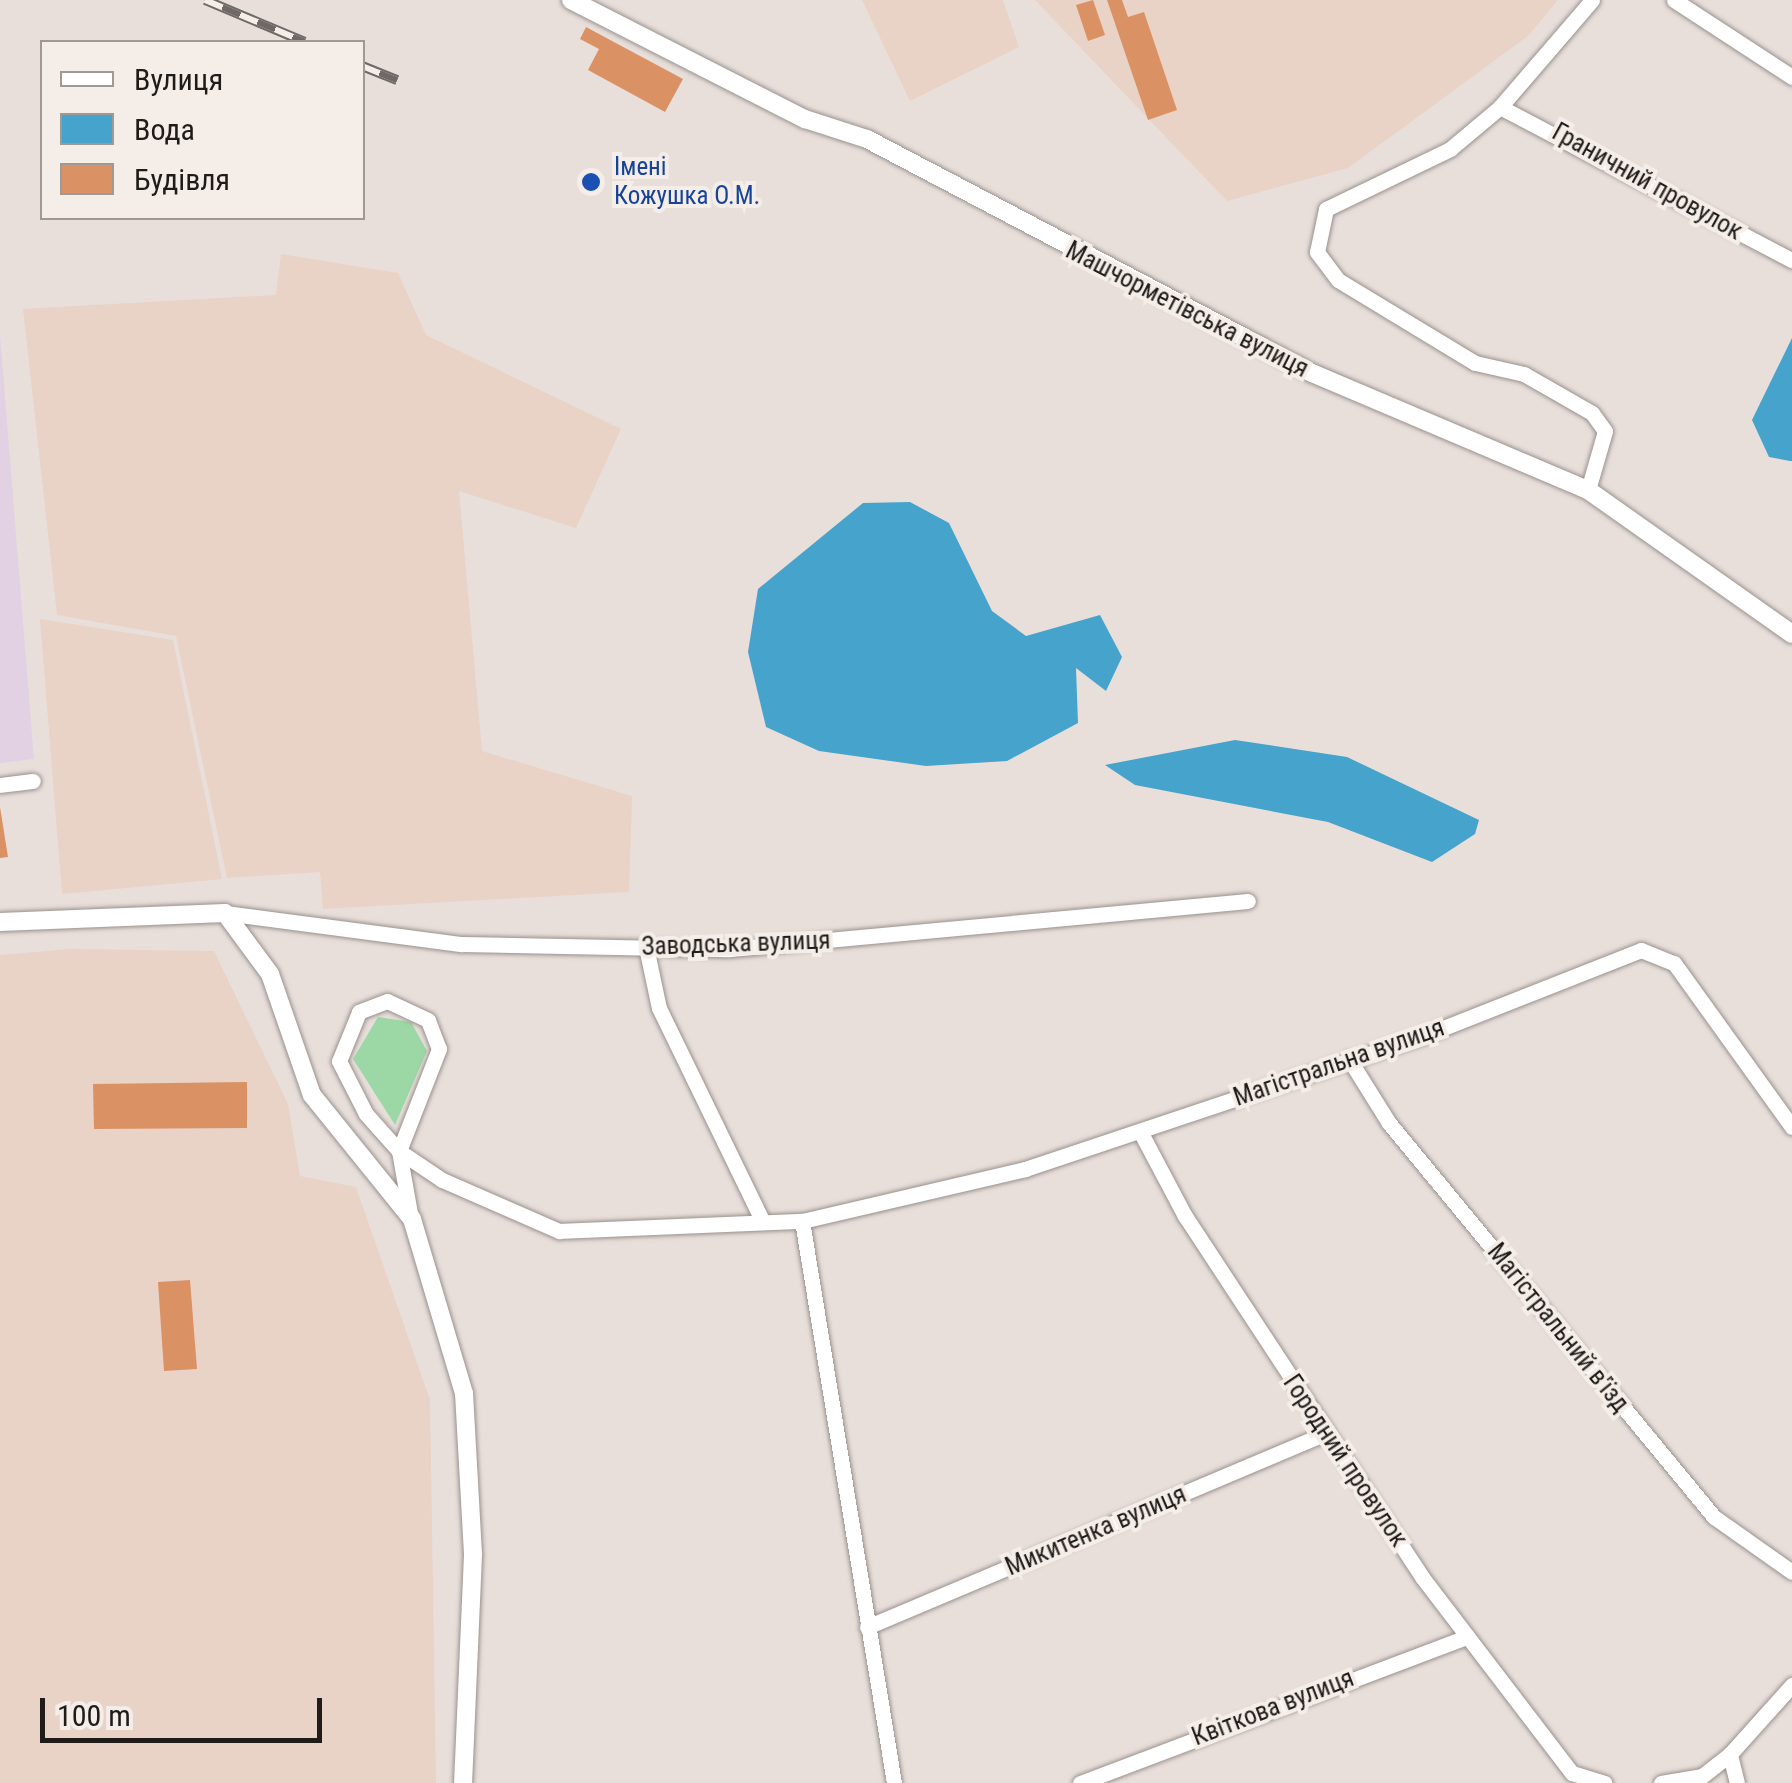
<!DOCTYPE html>
<meta charset="utf-8">
<style>
body{margin:0}
#map{position:relative;width:1792px;height:1783px;overflow:hidden;background:#e8dfdb;font-family:"Roboto Condensed",sans-serif}
div>[style]{position:absolute}
.industrial>*{inset:0;background:#e9d2c6}
.education>*{inset:0;background:#e2d1e3}
.green>*{inset:0;background:#9cd8a6}
.water>*{inset:0;background:#45a3cc}
.building>*{inset:0;background:#da9264}
.roads{filter:drop-shadow(0 0 2px #99918d) drop-shadow(0 0 2px #99918d)}
.minor>*{height:15px;margin:-7.5px;padding:0 7.5px;transform-origin:7.5px;border-radius:7.5px;background:#fff}
.tertiary>*{height:18px;margin:-9px;padding:0 9px;transform-origin:9px;border-radius:9px;background:#fff}
.rail>*{height:10px;margin-top:-5px;transform-origin:0;background:repeating-linear-gradient(90deg,#f5ede8 0 19px,#6e6966 0 38px);box-sizing:border-box;border-block:2px solid #6e6966}
.dots>*{width:28px;height:28px;translate:-50% -50%;box-sizing:border-box;border:5px solid #f5ede8;border-radius:50%}
span{translate:-50% -50%;white-space:nowrap;text-align:center;line-height:1.15;-webkit-text-stroke:8px #f5ede8;paint-order:stroke}
.transit-label{font-size:25px;color:#164399}
.left{translate:0 -50%;text-align:left}
.street-label{font-size:25px;color:#1e1b19}
.legend{position:absolute;left:40px;top:40px;width:325px;height:180px;box-sizing:border-box;background:#f5ede8;border:2px solid #9f9995;margin:0;padding:12px 18px;list-style:none;font-size:30px;color:#1e1b19}
.legend li{display:flex;align-items:center;gap:20px;height:50px}
.legend b{width:50px;border:2px solid #9f9995}
.scale{position:absolute;left:40px;top:1698px;width:282px;height:45px;box-sizing:border-box;border:5px solid #1e1b19;border-top:0;padding-left:12px;font-size:30px;line-height:35px;white-space:nowrap;color:#1e1b19;-webkit-text-stroke:8px #f5ede8;paint-order:stroke}
</style>
<div id="map">
<div class="industrial">
<i style="clip-path:polygon(862px 0,1003px 0,1019px 47px,910px 101px)"></i>
<i style="clip-path:polygon(1035px 0,1558px 0,1528px 36px,1348px 168px,1227px 201px)"></i>
<i style="clip-path:polygon(281px 254px,398px 273px,426px 335px,621px 429px,576px 528px,459px 491px,482px 751px,632px 796px,629px 892px,323px 909px,320px 872px,227px 878px,176px 636px,57px 615px,23px 309px,276px 295px)"></i>
<i style="clip-path:polygon(40px 619px,173px 640px,222px 879px,62px 894px)"></i>
<i style="clip-path:polygon(70px 949px,214px 951px,288px 1104px,300px 1176px,356px 1187px,430px 1400px,436px 1783px,0 1783px,0 955px)"></i>
</div>
<div class="education">
<i style="clip-path:polygon(0 334px,34px 759px,0 763px)"></i>
</div>
<div class="green">
<i style="clip-path:polygon(378px 1017px,411px 1022px,427px 1051px,395px 1125px,353px 1059px)"></i>
</div>
<div class="water">
<i style="clip-path:polygon(1792px 338px,1792px 461px,1790px 461px,1769px 457px,1752px 420px)"></i>
<i style="clip-path:polygon(910px 502px,949px 523px,992px 611px,1026px 636px,1100px 615px,1122px 657px,1106px 691px,1076px 668px,1078px 723px,1007px 761px,926px 766px,819px 751px,766px 727px,748px 652px,758px 589px,863px 503px)"></i>
<i style="clip-path:polygon(1235px 740px,1347px 757px,1479px 820px,1475px 834px,1432px 862px,1328px 822px,1135px 785px,1105px 765px)"></i>
</div>
<div class="building">
<i style="clip-path:polygon(1093px 0,1105px 35px,1088px 41px,1076px 5px)"></i>
<i style="clip-path:polygon(1107px 0,1122px 0,1128px 17px,1144px 12px,1177px 110px,1148px 120px)"></i>
<i style="clip-path:polygon(586px 27px,683px 79px,665px 112px,588px 70px,599px 49px,580px 39px)"></i>
<i style="clip-path:polygon(0 807px,8px 857px,0 858px)"></i>
<i style="clip-path:polygon(247px 1082px,247px 1128px,94px 1129px,93px 1084px)"></i>
<i style="clip-path:polygon(190px 1280px,197px 1369px,164px 1371px,158px 1282px)"></i>
</div>
<div class="roads">
<div class="minor">
<i style="left:1674px;top:0;width:141px;rotate:33.1deg"></i>
<i style="left:1500px;top:107px;width:330px;rotate:27.7deg"></i>
<i style="left:1588px;top:490px;width:61px;rotate:-73.9deg"></i>
<i style="left:1605px;top:431px;width:22px;rotate:-126deg"></i>
<i style="left:1592px;top:413px;width:78px;rotate:-150.2deg"></i>
<i style="left:1524px;top:374px;width:50px;rotate:-167.3deg"></i>
<i style="left:1475px;top:363px;width:160px;rotate:-148.8deg"></i>
<i style="left:1338px;top:280px;width:35px;rotate:-127deg"></i>
<i style="left:1317px;top:252px;width:44px;rotate:-78.2deg"></i>
<i style="left:1326px;top:209px;width:138px;rotate:-25.8deg"></i>
<i style="left:1450px;top:149px;width:65px;rotate:-40deg"></i>
<i style="left:1500px;top:107px;width:141px;rotate:-49.3deg"></i>
<i style="left:0;top:785px;width:33px;rotate:-7deg"></i>
<i style="left:225px;top:913px;width:239px;rotate:7.5deg"></i>
<i style="left:462px;top:944px;width:268px;rotate:1.1deg"></i>
<i style="left:730px;top:949px;width:520px;rotate:-5.29deg"></i>
<i style="left:646px;top:947px;width:62px;rotate:78deg"></i>
<i style="left:659px;top:1008px;width:238px;rotate:64.1deg"></i>
<i style="left:1349px;top:1059px;width:75px;rotate:58deg"></i>
<i style="left:1389px;top:1123px;width:511px;rotate:50.48deg"></i>
<i style="left:1714px;top:1517px;width:95px;rotate:35.2deg"></i>
<i style="left:1141px;top:1133px;width:94px;rotate:62.1deg"></i>
<i style="left:1185px;top:1216px;width:432px;rotate:56.7deg"></i>
<i style="left:1422px;top:1577px;width:247px;rotate:52.6deg"></i>
<i style="left:1572px;top:1773px;width:34px;rotate:17deg"></i>
<i style="left:410px;top:1213px;width:63px;rotate:-100.1deg"></i>
<i style="left:399px;top:1151px;width:110px;rotate:-68.6deg"></i>
<i style="left:439px;top:1049px;width:31px;rotate:-111deg"></i>
<i style="left:428px;top:1020px;width:45px;rotate:-155.1deg"></i>
<i style="left:387px;top:1001px;width:30px;rotate:159deg"></i>
<i style="left:359px;top:1012px;width:53px;rotate:112.2deg"></i>
<i style="left:339px;top:1061px;width:59px;rotate:63deg"></i>
<i style="left:366px;top:1114px;width:50px;rotate:48.3deg"></i>
<i style="left:399px;top:1151px;width:52px;rotate:34deg"></i>
<i style="left:442px;top:1180px;width:128px;rotate:23.6deg"></i>
<i style="left:559px;top:1231px;width:243px;rotate:-2.4deg"></i>
<i style="left:802px;top:1221px;width:229px;rotate:-13.1deg"></i>
<i style="left:1025px;top:1169px;width:425px;rotate:-18.5deg"></i>
<i style="left:1428px;top:1034px;width:229px;rotate:-21.5deg"></i>
<i style="left:1641px;top:950px;width:35px;rotate:22deg"></i>
<i style="left:1674px;top:963px;width:202px;rotate:54.3deg"></i>
<i style="left:802px;top:1221px;width:569px;rotate:80.7deg"></i>
<i style="left:867px;top:1627px;width:497px;rotate:-22.9deg"></i>
<i style="left:1080px;top:1783px;width:414px;rotate:-20.7deg"></i>
<i style="left:1661px;top:1783px;width:42px;rotate:-9.7deg"></i>
<i style="left:1702px;top:1776px;width:36px;rotate:-38deg"></i>
<i style="left:1737px;top:1783px;width:30px;rotate:-104deg"></i>
<i style="left:1730px;top:1754px;width:93px;rotate:-48.1deg"></i>
</div>
<div class="tertiary">
<i style="left:571px;top:0;width:263px;rotate:27deg"></i>
<i style="left:805px;top:119px;width:65px;rotate:17.9deg"></i>
<i style="left:867px;top:139px;width:503px;rotate:27.74deg"></i>
<i style="left:1312px;top:373px;width:300px;rotate:23deg"></i>
<i style="left:1588px;top:490px;width:250px;rotate:35.2deg"></i>
<i style="left:0;top:922px;width:225px;rotate:-2.3deg"></i>
<i style="left:225px;top:913px;width:76px;rotate:53.6deg"></i>
<i style="left:270px;top:974px;width:128px;rotate:70.9deg"></i>
<i style="left:312px;top:1095px;width:159px;rotate:51.1deg"></i>
<i style="left:412px;top:1219px;width:182px;rotate:73.4deg"></i>
<i style="left:464px;top:1393px;width:162px;rotate:86.8deg"></i>
<i style="left:473px;top:1555px;width:228px;rotate:92.5deg"></i>
</div>
</div>
<div class="rail">
<i style="left:205px;top:0;width:108px;rotate:22.8deg"></i>
<i style="left:362px;top:66px;width:38px;rotate:22deg"></i>
</div>
<div class="dots">
<i style="left:591px;top:182px;background:#1a4fb4"></i>
</div>
<div class="transit-label">
<span class="left" style="left:614px;top:182px">Імені<br>Кожушка О.М.</span>
</div>
<div class="street-label">
<span style="left:1647px;top:182px;rotate:29deg">Граничний провулок</span>
<span style="left:1187px;top:310px;rotate:27deg">Машчорметівська вулиця</span>
<span style="left:736px;top:944px;rotate:-2deg">Заводська вулиця</span>
<span style="left:1339px;top:1063px;rotate:-19deg">Магістральна вулиця</span>
<span style="left:1558px;top:1328px;rotate:51deg">Магістральний в'їзд</span>
<span style="left:1345px;top:1461px;rotate:56deg">Городний провулок</span>
<span style="left:1096px;top:1531px;rotate:-23deg">Микитенка вулиця</span>
<span style="left:1273px;top:1708px;rotate:-21deg">Квіткова вулиця</span>
</div>
<ul class="legend">
<li><b style="height:12px;background:#fff"></b>Вулиця</li>
<li><b style="height:28px;background:#45a3cc"></b>Вода</li>
<li><b style="height:28px;background:#da9264"></b>Будівля</li>
</ul>
<div class="scale">100 m</div>
</div>
